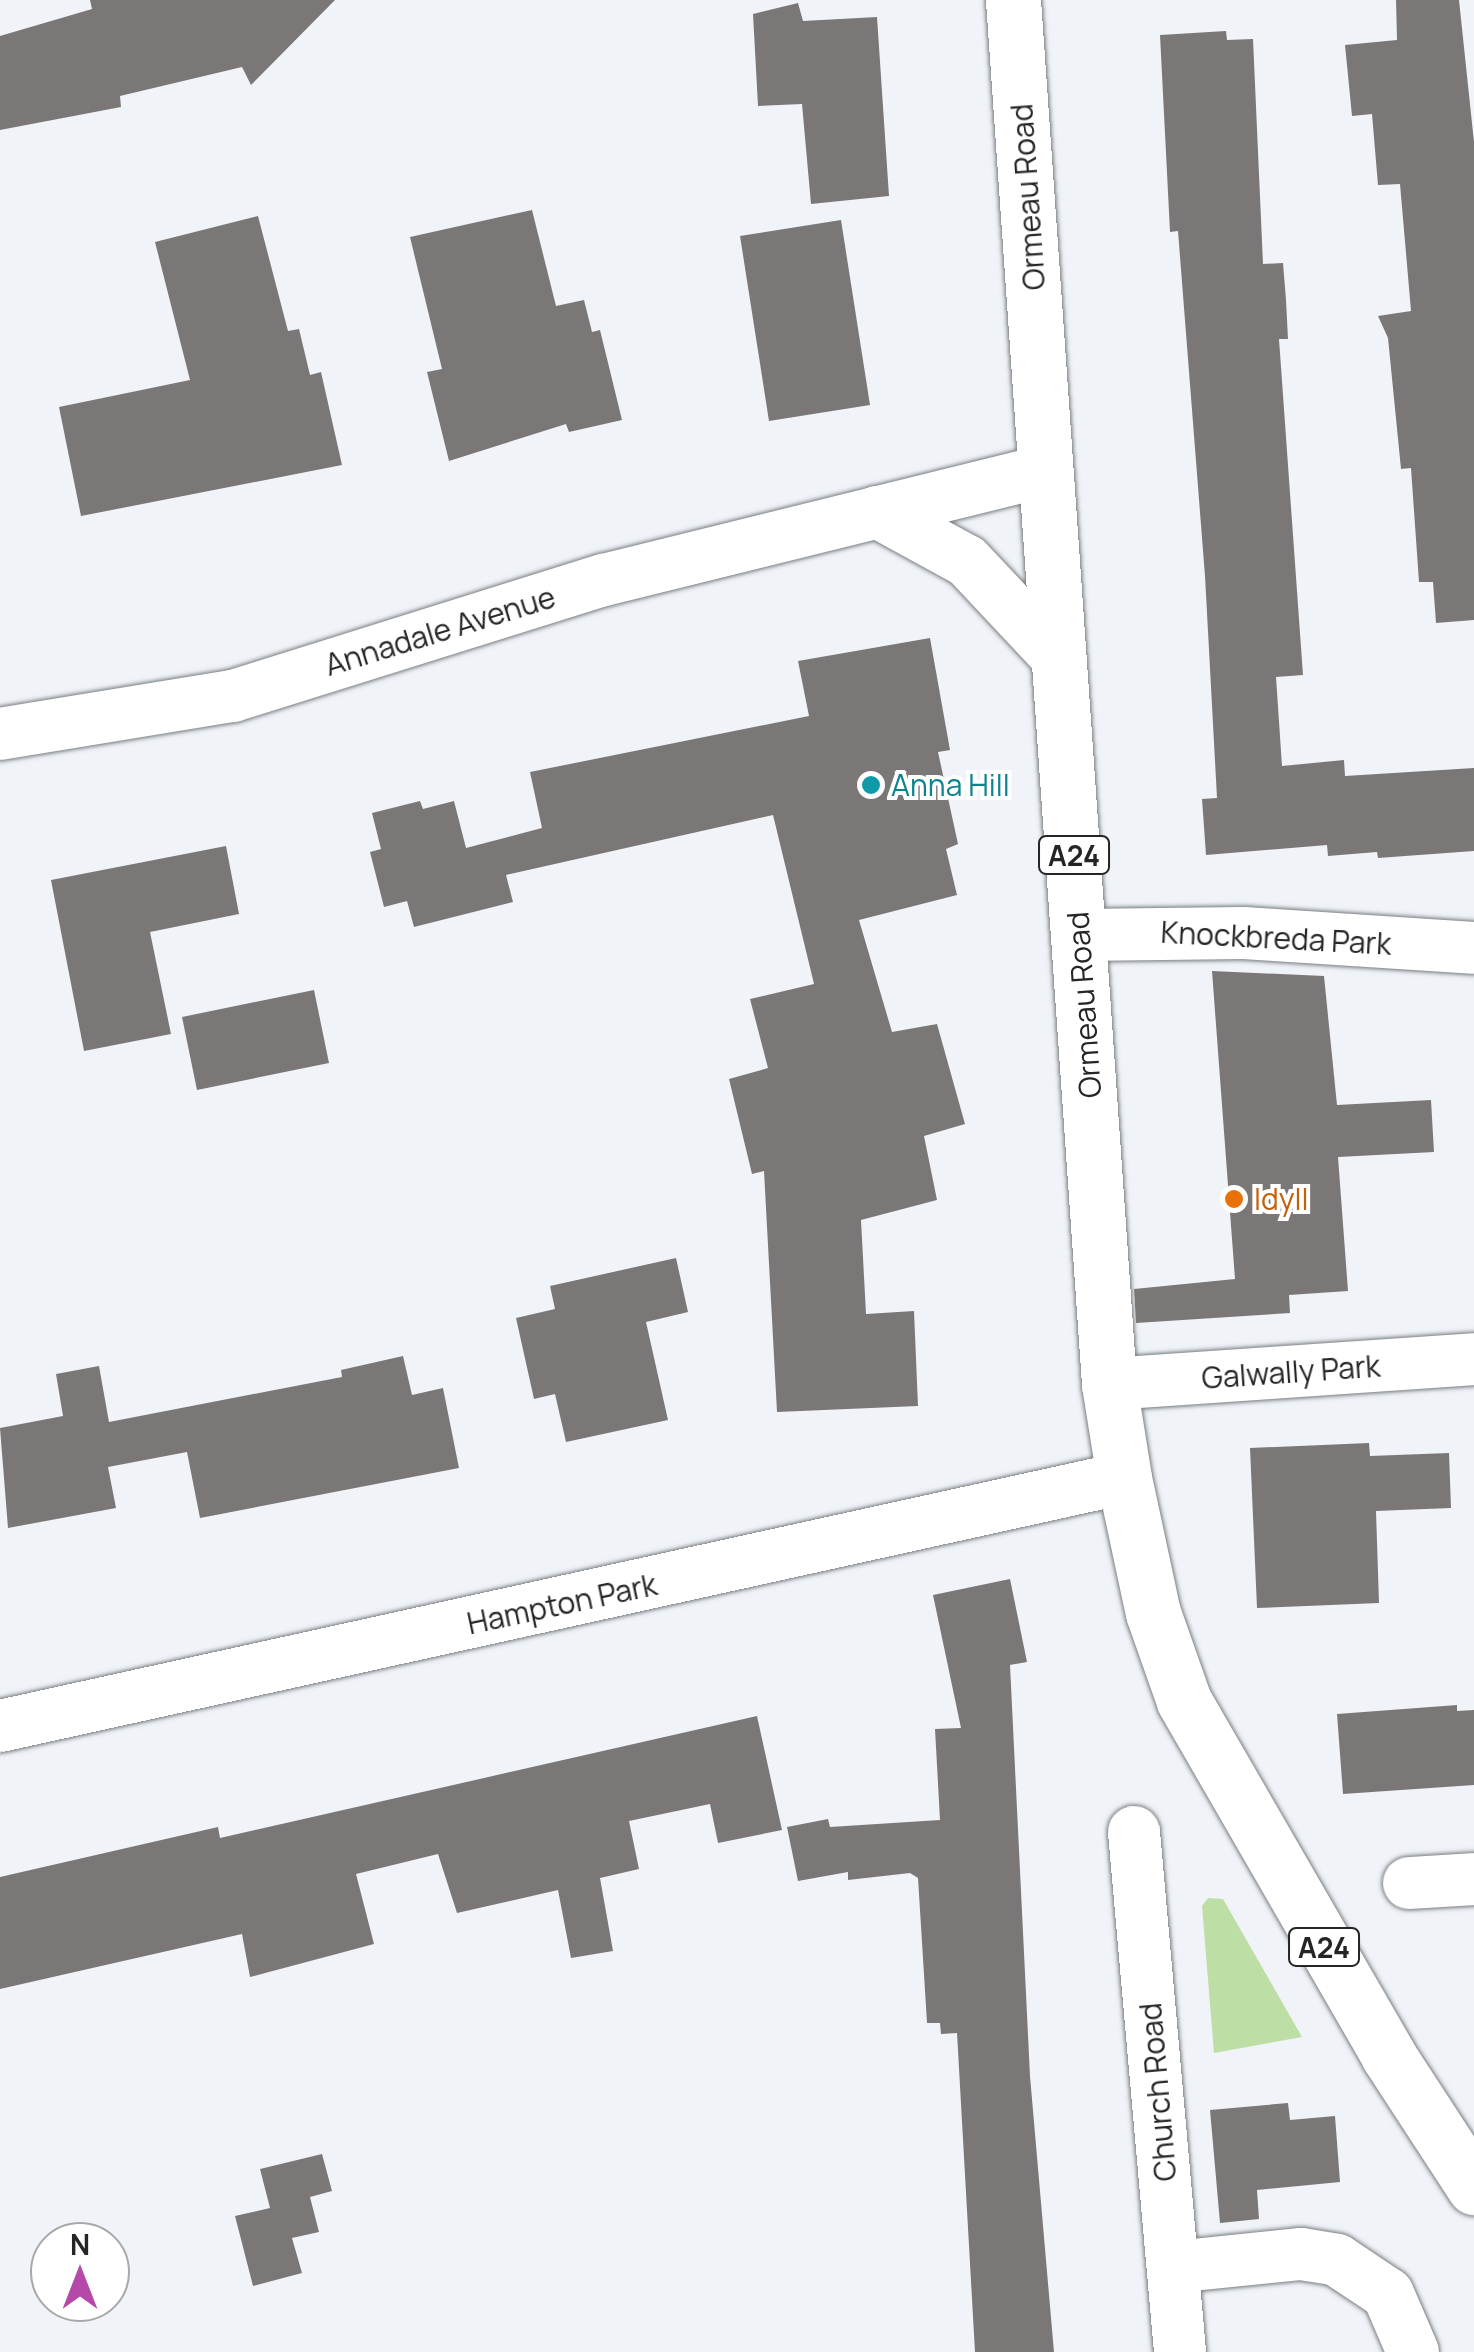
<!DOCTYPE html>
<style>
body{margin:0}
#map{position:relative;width:1474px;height:2352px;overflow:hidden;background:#f0f4f8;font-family:Manrope,sans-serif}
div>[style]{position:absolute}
.green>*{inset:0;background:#bddea4}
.building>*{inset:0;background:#7c7777}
.roads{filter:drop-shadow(0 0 2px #7a7e81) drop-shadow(0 0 2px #7a7e81)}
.minor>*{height:52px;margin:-26px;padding:0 26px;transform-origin:26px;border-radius:26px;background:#fff}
.major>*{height:55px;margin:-27.5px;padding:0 27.5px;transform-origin:27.5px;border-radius:27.5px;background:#fff}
.dots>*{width:28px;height:28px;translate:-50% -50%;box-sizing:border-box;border:5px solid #fff;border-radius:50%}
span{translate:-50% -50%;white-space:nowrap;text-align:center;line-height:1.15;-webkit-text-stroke:8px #fff;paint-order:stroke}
.shield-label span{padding:2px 8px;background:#fff;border:2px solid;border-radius:8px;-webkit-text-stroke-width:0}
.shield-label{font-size:28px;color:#232526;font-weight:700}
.street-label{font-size:30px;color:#232526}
.culture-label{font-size:30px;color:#0d838f}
.left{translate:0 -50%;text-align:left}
.food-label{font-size:30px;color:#c56008}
.north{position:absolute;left:30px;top:2222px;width:100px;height:100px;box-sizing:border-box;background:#fff;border:2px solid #a7a8a8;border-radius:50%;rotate:0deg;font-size:28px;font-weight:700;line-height:40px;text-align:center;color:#232526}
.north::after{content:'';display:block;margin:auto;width:35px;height:45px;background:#b548a8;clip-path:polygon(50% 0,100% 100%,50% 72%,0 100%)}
</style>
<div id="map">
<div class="green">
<i style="clip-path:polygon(1208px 1898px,1223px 1899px,1302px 2037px,1214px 2053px,1202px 1906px)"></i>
</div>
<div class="building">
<i style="clip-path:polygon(90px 0,335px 0,251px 85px,242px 67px,120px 96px,121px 107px,0 130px,0 36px,92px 9px)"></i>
<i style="clip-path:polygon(1396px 0,1459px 0,1474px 142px,1474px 620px,1436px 623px,1433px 582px,1419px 582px,1411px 468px,1401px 469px,1388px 338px,1378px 316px,1411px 311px,1400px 184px,1378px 185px,1372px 114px,1352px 116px,1345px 45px,1397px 40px)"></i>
<i style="clip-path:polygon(798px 3px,803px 21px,877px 17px,889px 196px,811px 204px,802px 104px,758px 106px,753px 14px)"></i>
<i style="clip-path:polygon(1226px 31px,1227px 40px,1253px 39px,1263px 264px,1283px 263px,1286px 300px,1288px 339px,1279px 339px,1303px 675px,1276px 677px,1282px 766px,1344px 760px,1345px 776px,1474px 768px,1474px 851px,1378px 858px,1377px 852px,1328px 856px,1327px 845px,1206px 855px,1202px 799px,1217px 798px,1205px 576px,1178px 231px,1170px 232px,1160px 35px)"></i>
<i style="clip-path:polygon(532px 210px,556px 306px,584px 300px,592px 332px,600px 330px,622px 420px,569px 432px,566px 424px,449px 461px,427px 372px,442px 369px,410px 237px)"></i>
<i style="clip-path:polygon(258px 216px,288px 331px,299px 329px,310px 375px,321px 372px,342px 465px,81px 516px,59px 407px,190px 380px,155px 242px)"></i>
<i style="clip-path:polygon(841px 220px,870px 405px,769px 421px,740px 236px)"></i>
<i style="clip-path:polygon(930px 638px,950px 750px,938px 752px,958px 844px,946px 849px,957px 895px,859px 920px,892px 1032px,937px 1024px,965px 1124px,924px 1136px,937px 1200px,861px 1220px,866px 1314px,914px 1311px,918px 1406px,777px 1412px,764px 1171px,752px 1174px,729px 1079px,768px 1068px,750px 999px,814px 984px,773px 815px,506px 875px,513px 902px,414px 927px,407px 901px,384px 907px,370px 852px,381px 849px,372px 813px,420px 801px,423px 809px,454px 801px,466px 848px,542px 828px,530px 772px,809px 716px,798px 661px)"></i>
<i style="clip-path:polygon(226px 846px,239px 914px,150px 932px,171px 1034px,84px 1051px,51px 880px)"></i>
<i style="clip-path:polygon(1212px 971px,1324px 976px,1337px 1105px,1431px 1100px,1434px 1152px,1338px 1157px,1348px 1291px,1289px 1295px,1290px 1313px,1136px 1323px,1134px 1289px,1235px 1279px)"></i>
<i style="clip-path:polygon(314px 990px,329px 1063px,197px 1090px,182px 1017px)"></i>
<i style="clip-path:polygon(676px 1258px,688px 1312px,646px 1322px,668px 1420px,566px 1442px,555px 1394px,534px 1399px,516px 1318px,555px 1309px,550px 1286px)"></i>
<i style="clip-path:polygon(403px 1356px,412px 1395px,443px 1388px,459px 1468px,200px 1518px,187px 1452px,108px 1467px,116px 1508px,8px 1528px,0 1428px,63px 1416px,56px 1374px,99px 1366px,109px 1422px,342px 1377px,341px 1370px)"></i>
<i style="clip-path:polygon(1369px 1443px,1370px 1456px,1449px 1453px,1451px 1508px,1376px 1511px,1379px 1603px,1257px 1608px,1250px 1448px)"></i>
<i style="clip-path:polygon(1010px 1579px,1027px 1662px,1010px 1665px,1030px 2076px,1054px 2352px,975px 2352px,957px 2033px,941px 2034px,940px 2023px,927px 2023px,918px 1878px,910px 1873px,848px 1880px,848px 1872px,798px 1881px,787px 1827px,828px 1819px,830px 1827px,940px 1820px,935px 1729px,961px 1728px,933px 1595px)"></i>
<i style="clip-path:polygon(1457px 1705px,1457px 1711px,1474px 1710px,1474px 1785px,1343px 1794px,1337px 1714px)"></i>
<i style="clip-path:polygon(757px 1716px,782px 1830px,718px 1843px,710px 1804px,629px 1821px,639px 1869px,600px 1878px,613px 1951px,571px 1958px,558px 1890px,457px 1913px,438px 1854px,356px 1874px,374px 1944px,250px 1977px,242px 1934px,0 1989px,0 1877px,218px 1827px,220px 1838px)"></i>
<i style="clip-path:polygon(1288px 2103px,1290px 2120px,1335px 2116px,1340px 2182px,1257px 2190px,1259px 2219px,1220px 2223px,1210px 2110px)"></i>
<i style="clip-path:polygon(322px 2154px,332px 2191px,310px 2197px,319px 2232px,292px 2238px,302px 2273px,253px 2286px,235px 2216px,270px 2208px,260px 2169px)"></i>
</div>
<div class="roads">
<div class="minor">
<i style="left:877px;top:512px;width:102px;rotate:28.6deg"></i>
<i style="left:967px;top:561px;width:136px;rotate:46.8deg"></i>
<i style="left:0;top:734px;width:236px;rotate:-9.3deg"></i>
<i style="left:233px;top:696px;width:389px;rotate:-17.4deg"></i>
<i style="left:604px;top:580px;width:456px;rotate:-13.9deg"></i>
<i style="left:1079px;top:935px;width:165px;rotate:-0.7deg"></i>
<i style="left:1244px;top:933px;width:230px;rotate:3.7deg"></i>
<i style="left:1109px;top:1384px;width:366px;rotate:-3.9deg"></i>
<i style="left:0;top:1726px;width:1151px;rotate:-12.44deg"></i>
<i style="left:1134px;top:1832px;width:522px;rotate:84.94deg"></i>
<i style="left:1409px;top:1883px;width:65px;rotate:-3.5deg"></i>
<i style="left:1173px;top:2267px;width:129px;rotate:-5.8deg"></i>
<i style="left:1301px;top:2254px;width:36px;rotate:9deg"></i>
<i style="left:1337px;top:2260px;width:61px;rotate:33.7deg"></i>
<i style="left:1388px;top:2294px;width:63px;rotate:66.7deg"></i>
</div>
<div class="major">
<i style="left:1013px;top:0;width:1387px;rotate:86.03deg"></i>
<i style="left:1109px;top:1384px;width:95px;rotate:80.9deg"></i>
<i style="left:1124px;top:1478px;width:138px;rotate:77.9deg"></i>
<i style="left:1153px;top:1613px;width:93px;rotate:70.6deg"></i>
<i style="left:1184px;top:1701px;width:409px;rotate:60deg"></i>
<i style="left:1388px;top:2055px;width:158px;rotate:56.9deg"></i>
</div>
</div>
<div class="dots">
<i style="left:871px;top:785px;background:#0f9aa8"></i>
<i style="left:1234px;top:1199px;background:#e8710a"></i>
</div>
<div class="shield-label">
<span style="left:1074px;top:855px">A24</span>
<span style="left:1324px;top:1947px">A24</span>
</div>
<div class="street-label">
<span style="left:1028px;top:197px;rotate:-94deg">Ormeau Road</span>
<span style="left:440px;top:631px;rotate:-17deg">Annadale Avenue</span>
<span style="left:1276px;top:938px;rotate:3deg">Knockbreda Park</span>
<span style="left:1084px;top:1005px;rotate:-94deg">Ormeau Road</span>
<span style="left:1291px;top:1372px;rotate:-4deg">Galwally Park</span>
<span style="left:562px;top:1604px;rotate:-12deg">Hampton Park</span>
<span style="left:1158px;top:2092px;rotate:-95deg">Church Road</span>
</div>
<div class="culture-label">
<span class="left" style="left:891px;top:785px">Anna Hill</span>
</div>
<div class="food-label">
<span class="left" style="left:1254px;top:1199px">Idyll</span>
</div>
<div class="north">N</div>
</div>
